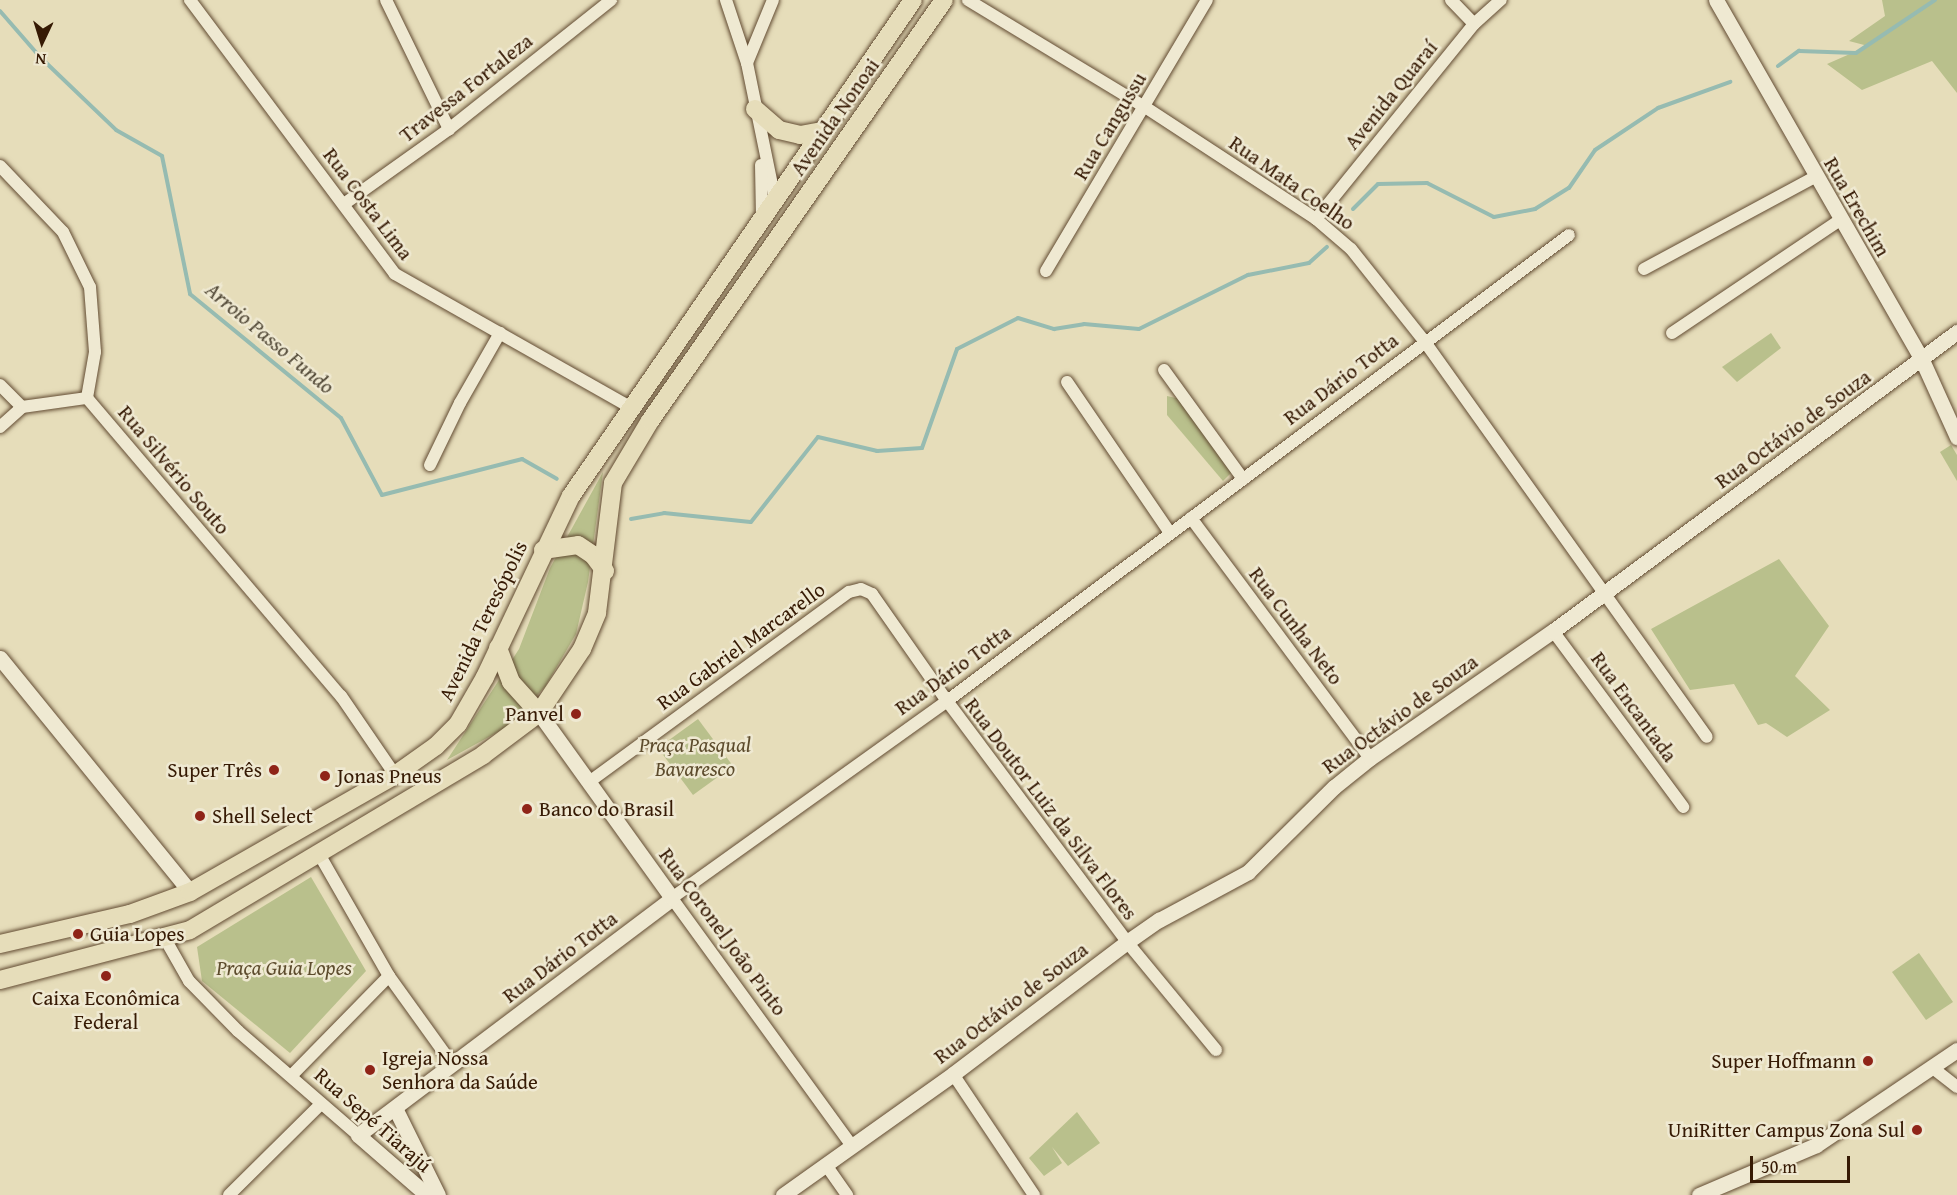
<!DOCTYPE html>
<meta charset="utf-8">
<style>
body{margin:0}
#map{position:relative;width:1957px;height:1195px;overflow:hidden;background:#e6ddba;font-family:"Gentium Book Plus",serif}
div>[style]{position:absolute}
.green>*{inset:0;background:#b9c08c}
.stream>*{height:4px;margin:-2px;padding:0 2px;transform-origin:2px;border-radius:2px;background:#96bbb1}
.roads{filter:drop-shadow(0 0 2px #624b32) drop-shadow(0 0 2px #624b32)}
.minor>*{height:12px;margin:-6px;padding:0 6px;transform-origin:6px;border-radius:6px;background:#efe9d2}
.tertiary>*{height:15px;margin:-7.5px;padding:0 7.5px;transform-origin:7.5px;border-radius:7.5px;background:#efe9d2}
.primary>*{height:18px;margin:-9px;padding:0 9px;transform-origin:9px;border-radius:9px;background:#e6ddba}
.dots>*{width:16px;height:16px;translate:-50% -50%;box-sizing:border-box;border:3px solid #efe9d2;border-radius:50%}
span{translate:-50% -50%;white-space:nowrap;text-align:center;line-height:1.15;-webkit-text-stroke:5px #efe9d2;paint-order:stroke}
.street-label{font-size:21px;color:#361a04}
.poi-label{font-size:21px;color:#361a04}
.right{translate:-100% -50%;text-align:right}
.left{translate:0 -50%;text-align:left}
.park-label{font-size:21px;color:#5d4c2d;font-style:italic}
.water-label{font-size:22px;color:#534a38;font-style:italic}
.north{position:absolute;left:12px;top:12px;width:60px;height:60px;-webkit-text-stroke:4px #efe9d2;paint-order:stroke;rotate:184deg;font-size:16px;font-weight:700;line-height:24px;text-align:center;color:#361a04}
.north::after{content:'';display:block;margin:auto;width:21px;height:27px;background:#361a04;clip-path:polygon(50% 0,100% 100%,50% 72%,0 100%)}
.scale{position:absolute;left:1750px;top:1156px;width:100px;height:27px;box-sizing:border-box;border:3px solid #361a04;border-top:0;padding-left:8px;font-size:18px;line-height:21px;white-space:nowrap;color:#361a04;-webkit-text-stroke:4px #efe9d2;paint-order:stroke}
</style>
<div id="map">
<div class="green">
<i style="clip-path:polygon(1882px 0,1957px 0,1957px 93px,1932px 61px,1862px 90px,1827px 64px,1868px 46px,1849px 41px,1885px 16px)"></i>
<i style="clip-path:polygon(1771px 333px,1781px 348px,1737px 382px,1722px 367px)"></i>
<i style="clip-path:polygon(1167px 396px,1180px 399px,1233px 471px,1223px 481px,1167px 415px)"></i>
<i style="clip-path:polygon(1951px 445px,1957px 455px,1957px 481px,1940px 452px)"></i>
<i style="clip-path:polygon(603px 472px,588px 582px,576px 634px,545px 687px,505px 728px,447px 760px,519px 649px,550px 568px)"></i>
<i style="clip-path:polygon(1779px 559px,1829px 626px,1795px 676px,1830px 710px,1787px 737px,1766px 723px,1758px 725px,1734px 684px,1690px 690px,1651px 629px)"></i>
<i style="clip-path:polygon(698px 719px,733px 766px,693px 795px,658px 748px)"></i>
<i style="clip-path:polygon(311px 877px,366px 971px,290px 1053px,202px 981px,197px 947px)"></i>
<i style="clip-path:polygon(1919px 953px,1953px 1002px,1926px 1020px,1892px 972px)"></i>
<i style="clip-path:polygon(1077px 1112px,1100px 1143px,1068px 1166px,1052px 1147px,1062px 1163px,1044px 1176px,1029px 1158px)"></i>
</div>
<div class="stream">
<i style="left:0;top:11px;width:61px;rotate:49deg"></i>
<i style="left:40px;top:57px;width:105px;rotate:43.8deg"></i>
<i style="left:116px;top:130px;width:53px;rotate:29.5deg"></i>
<i style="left:162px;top:156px;width:141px;rotate:78.5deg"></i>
<i style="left:190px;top:294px;width:195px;rotate:39.4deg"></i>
<i style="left:341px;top:418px;width:87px;rotate:62deg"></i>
<i style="left:382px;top:495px;width:145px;rotate:-14.4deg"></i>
<i style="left:522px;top:459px;width:40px;rotate:29.7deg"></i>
<i style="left:1778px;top:66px;width:26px;rotate:-36deg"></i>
<i style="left:1799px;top:51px;width:57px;rotate:2deg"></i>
<i style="left:1856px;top:53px;width:95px;rotate:-33.9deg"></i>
<i style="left:1353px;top:209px;width:35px;rotate:-45deg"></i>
<i style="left:1378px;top:184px;width:49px;rotate:-1.2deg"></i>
<i style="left:1427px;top:183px;width:75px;rotate:26.9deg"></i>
<i style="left:1494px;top:217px;width:42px;rotate:-11deg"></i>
<i style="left:1535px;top:209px;width:40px;rotate:-32deg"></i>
<i style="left:1569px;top:188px;width:46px;rotate:-55.6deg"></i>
<i style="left:1595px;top:150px;width:76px;rotate:-33.7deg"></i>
<i style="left:1658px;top:108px;width:77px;rotate:-19.9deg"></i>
<i style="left:631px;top:519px;width:34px;rotate:-10deg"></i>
<i style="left:664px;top:513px;width:87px;rotate:5.9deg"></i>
<i style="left:751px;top:522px;width:108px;rotate:-51.8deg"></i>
<i style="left:818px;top:437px;width:61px;rotate:13.3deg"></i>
<i style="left:877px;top:451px;width:45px;rotate:-3.8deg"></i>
<i style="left:922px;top:448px;width:105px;rotate:-70.5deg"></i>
<i style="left:957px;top:349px;width:68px;rotate:-26.9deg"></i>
<i style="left:1018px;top:318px;width:38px;rotate:17deg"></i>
<i style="left:1054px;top:329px;width:30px;rotate:-9deg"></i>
<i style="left:1084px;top:324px;width:55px;rotate:5.2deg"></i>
<i style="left:1139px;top:329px;width:122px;rotate:-26.4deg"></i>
<i style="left:1248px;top:275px;width:62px;rotate:-11.1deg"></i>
<i style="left:1309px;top:263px;width:24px;rotate:-42deg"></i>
</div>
<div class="roads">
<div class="minor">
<i style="left:190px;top:0;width:342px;rotate:53.2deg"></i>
<i style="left:395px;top:274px;width:270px;rotate:29.5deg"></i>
<i style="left:386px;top:0;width:144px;rotate:64deg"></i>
<i style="left:726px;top:0;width:66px;rotate:71.6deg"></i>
<i style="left:747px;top:63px;width:139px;rotate:78.4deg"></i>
<i style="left:968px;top:0;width:207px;rotate:31.2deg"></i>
<i style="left:1145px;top:107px;width:204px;rotate:33.2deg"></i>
<i style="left:1316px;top:219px;width:46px;rotate:40.6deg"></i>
<i style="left:1351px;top:249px;width:119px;rotate:51.5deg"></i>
<i style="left:1425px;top:342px;width:485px;rotate:54.5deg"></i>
<i style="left:1451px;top:0;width:33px;rotate:46deg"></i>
<i style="left:747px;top:63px;width:68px;rotate:-67.6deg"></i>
<i style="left:761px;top:165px;width:53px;rotate:88.9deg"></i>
<i style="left:0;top:166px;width:91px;rotate:46.3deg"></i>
<i style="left:63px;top:232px;width:61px;rotate:63.9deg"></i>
<i style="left:90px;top:287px;width:65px;rotate:85.6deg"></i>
<i style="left:95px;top:352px;width:47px;rotate:99.9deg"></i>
<i style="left:87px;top:398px;width:392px;rotate:49.6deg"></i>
<i style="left:341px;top:696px;width:96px;rotate:55.6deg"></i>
<i style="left:344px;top:204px;width:129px;rotate:-35.5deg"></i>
<i style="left:449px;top:129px;width:207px;rotate:-38.5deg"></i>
<i style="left:1316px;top:219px;width:251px;rotate:-51deg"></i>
<i style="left:1474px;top:24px;width:36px;rotate:-42deg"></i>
<i style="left:1644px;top:269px;width:194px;rotate:-28.3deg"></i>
<i style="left:1046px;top:271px;width:315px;rotate:-59.3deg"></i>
<i style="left:1672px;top:333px;width:202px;rotate:-33.9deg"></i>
<i style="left:1164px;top:370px;width:135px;rotate:54.1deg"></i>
<i style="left:1067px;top:382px;width:183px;rotate:55.7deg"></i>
<i style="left:0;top:385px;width:31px;rotate:45deg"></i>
<i style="left:22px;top:407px;width:66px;rotate:-7.9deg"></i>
<i style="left:0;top:427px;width:30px;rotate:-42deg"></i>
<i style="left:430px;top:465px;width:69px;rotate:-64.2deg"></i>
<i style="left:460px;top:403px;width:81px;rotate:-60.3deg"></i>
<i style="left:1191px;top:518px;width:299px;rotate:53.3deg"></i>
<i style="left:1553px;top:631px;width:219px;rotate:53.5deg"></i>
<i style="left:589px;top:782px;width:322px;rotate:-36.2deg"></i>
<i style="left:849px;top:592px;width:12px;rotate:-14deg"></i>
<i style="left:861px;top:589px;width:12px;rotate:24deg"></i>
<i style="left:872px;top:594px;width:131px;rotate:55deg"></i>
<i style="left:947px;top:701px;width:301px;rotate:53.2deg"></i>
<i style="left:1127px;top:942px;width:140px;rotate:50.5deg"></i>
<i style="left:319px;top:854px;width:141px;rotate:60.2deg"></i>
<i style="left:389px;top:976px;width:110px;rotate:54.3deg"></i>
<i style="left:164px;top:937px;width:51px;rotate:60.4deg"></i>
<i style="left:189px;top:981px;width:70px;rotate:45.6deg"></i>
<i style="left:238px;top:1031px;width:159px;rotate:40.9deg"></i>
<i style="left:1934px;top:1069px;width:29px;rotate:38deg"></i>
<i style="left:953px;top:1074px;width:146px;rotate:56.2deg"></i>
<i style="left:291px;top:1076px;width:140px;rotate:-45.6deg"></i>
<i style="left:852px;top:1146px;width:306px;rotate:-126deg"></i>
<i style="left:672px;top:898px;width:338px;rotate:-35.6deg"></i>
<i style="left:947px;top:701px;width:777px;rotate:-36.84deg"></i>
<i style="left:826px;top:1165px;width:37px;rotate:55deg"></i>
<i style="left:229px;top:1195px;width:129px;rotate:-44.7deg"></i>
</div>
<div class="tertiary">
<i style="left:1716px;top:0;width:415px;rotate:60.2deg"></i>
<i style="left:1922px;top:360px;width:85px;rotate:65.6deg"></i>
<i style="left:0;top:658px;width:301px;rotate:50.9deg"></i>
<i style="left:395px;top:1108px;width:97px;rotate:63.7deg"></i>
<i style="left:427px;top:1195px;width:91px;rotate:-139deg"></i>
<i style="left:358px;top:1135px;width:393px;rotate:-37deg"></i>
<i style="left:672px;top:898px;width:228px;rotate:-125.7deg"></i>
<i style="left:783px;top:1195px;width:209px;rotate:-35.4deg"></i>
<i style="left:953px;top:1074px;width:218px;rotate:-37.2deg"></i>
<i style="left:1127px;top:942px;width:39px;rotate:-35deg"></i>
<i style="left:1159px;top:920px;width:101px;rotate:-28.3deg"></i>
<i style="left:1248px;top:872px;width:121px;rotate:-44.7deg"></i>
<i style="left:1334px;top:787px;width:46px;rotate:-38.9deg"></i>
<i style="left:1370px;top:758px;width:223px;rotate:-34.8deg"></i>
<i style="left:1553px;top:631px;width:503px;rotate:-36.51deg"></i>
<i style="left:1699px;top:1195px;width:127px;rotate:-23.1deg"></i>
<i style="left:1816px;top:1145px;width:170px;rotate:-34deg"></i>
</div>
<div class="primary">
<i style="left:755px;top:109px;width:32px;rotate:41deg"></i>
<i style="left:779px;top:130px;width:22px;rotate:13deg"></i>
<i style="left:800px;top:135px;width:22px;rotate:-10deg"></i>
<i style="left:543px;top:550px;width:35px;rotate:-8deg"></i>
<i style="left:578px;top:545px;width:18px;rotate:34deg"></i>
<i style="left:593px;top:555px;width:20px;rotate:53deg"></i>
<i style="left:498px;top:648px;width:36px;rotate:69deg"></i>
<i style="left:511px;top:682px;width:42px;rotate:47.9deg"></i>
<i style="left:0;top:944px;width:133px;rotate:-13deg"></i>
<i style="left:130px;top:914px;width:64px;rotate:-20.1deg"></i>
<i style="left:190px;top:892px;width:236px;rotate:-29.7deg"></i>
<i style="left:395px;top:775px;width:50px;rotate:-35.3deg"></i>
<i style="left:436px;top:746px;width:31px;rotate:-45deg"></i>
<i style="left:458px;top:724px;width:54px;rotate:-60.1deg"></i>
<i style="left:485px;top:677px;width:200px;rotate:-64.6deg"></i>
<i style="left:571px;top:496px;width:602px;rotate:-55.41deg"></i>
<i style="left:0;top:980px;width:196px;rotate:-14.7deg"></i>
<i style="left:190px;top:930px;width:341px;rotate:-30.8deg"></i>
<i style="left:483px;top:755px;width:70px;rotate:-36.9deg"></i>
<i style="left:539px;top:713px;width:77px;rotate:-56.1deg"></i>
<i style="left:582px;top:649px;width:39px;rotate:-67deg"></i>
<i style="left:597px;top:613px;width:131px;rotate:-83deg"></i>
<i style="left:613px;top:483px;width:72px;rotate:-59.2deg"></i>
<i style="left:650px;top:421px;width:513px;rotate:-55.07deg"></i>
</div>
</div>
<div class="dots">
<i style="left:576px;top:714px;background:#8f2418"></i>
<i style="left:274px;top:770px;background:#8f2418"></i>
<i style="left:325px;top:776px;background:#8f2418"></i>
<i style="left:527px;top:809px;background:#8f2418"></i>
<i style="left:200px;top:816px;background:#8f2418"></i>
<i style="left:78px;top:934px;background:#8f2418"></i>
<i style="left:106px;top:976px;background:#8f2418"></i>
<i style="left:1868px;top:1061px;background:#8f2418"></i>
<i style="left:370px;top:1070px;background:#8f2418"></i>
<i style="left:1917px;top:1130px;background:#8f2418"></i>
</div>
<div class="street-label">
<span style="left:466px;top:88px;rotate:-38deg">Travessa Fortaleza</span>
<span style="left:1391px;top:95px;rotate:-51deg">Avenida Quaraí</span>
<span style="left:835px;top:117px;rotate:-55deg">Avenida Nonoai</span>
<span style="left:1110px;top:126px;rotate:-59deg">Rua Cangussu</span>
<span style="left:1292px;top:183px;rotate:35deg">Rua Mata Coelho</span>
<span style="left:368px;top:204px;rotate:53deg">Rua Costa Lima</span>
<span style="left:1857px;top:207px;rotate:60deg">Rua Erechim</span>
<span style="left:1341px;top:379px;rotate:-37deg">Rua Dário Totta</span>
<span style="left:1793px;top:429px;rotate:-36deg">Rua Octávio de Souza</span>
<span style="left:174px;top:470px;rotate:50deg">Rua Silvério Souto</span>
<span style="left:483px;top:621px;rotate:-64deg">Avenida Teresópolis</span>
<span style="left:1296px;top:626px;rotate:53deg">Rua Cunha Neto</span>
<span style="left:741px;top:646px;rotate:-36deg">Rua Gabriel Marcarello</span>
<span style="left:953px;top:670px;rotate:-36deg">Rua Dário Totta</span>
<span style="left:1634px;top:707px;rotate:54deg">Rua Encantada</span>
<span style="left:1400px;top:714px;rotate:-36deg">Rua Octávio de Souza</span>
<span style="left:1051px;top:809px;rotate:53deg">Rua Doutor Luiz da Silva Flores</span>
<span style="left:723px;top:932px;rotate:54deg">Rua Coronel João Pinto</span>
<span style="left:560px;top:957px;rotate:-37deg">Rua Dário Totta</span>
<span style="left:1011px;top:1003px;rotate:-37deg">Rua Octávio de Souza</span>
<span style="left:373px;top:1120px;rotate:41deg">Rua Sepé Tiarajú</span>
</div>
<div class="poi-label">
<span class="right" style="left:564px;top:714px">Panvel</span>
<span class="right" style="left:262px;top:770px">Super Três</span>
<span class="left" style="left:337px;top:776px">Jonas Pneus</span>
<span class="left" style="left:539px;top:809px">Banco do Brasil</span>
<span class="left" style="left:212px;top:816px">Shell Select</span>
<span class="left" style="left:90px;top:934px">Guia Lopes</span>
<span style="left:106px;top:1010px">Caixa Econômica<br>Federal</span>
<span class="left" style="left:382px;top:1070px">Igreja Nossa<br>Senhora da Saúde</span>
<span class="right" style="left:1856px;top:1061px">Super Hoffmann</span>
<span class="right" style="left:1905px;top:1130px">UniRitter Campus Zona Sul</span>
</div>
<div class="park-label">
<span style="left:695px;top:757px">Praça Pasqual<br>Bavaresco</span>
<span style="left:284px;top:968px">Praça Guia Lopes</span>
</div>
<div class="water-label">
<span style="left:270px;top:338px;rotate:40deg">Arroio Passo Fundo</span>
</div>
<div class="north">N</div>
<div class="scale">50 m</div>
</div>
